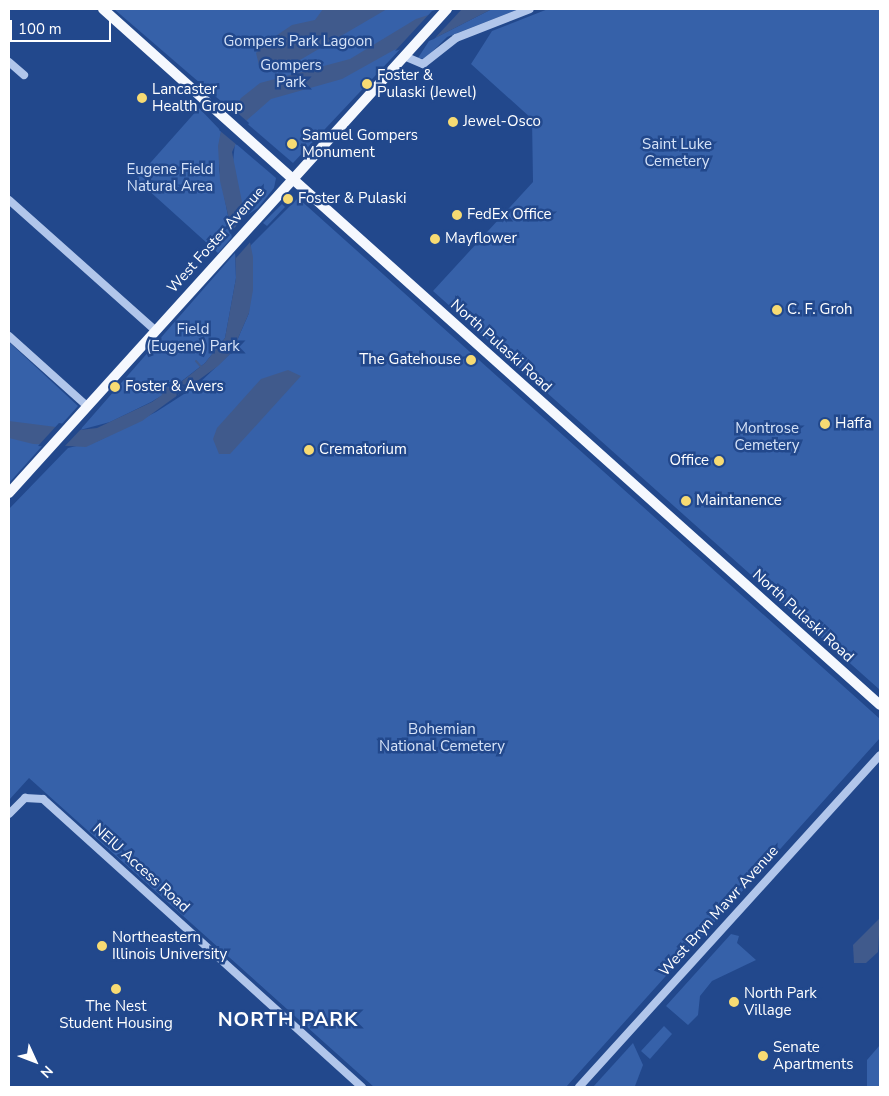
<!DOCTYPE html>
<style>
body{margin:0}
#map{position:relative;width:889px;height:1096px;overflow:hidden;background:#22488c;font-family:"Nunito Sans",sans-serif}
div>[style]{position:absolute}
.green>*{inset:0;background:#3661a9}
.water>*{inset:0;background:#405a8c}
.pier>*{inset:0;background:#22488c}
.stream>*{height:2px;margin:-1px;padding:0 1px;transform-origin:1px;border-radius:1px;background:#405a8c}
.minor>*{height:8px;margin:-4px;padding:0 4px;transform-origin:4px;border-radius:4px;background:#b1c6eb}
.major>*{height:10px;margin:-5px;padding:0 5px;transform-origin:5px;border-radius:5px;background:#f5f8fe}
.dots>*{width:14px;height:14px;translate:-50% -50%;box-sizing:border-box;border:2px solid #22488c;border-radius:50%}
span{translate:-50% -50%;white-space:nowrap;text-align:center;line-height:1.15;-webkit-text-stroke:5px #22488c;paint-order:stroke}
.park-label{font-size:15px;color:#d6e3f8}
.poi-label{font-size:15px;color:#fff}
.left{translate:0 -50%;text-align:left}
.right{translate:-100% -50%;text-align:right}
.street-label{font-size:15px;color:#fff}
.district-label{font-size:20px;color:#fff;font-weight:700;letter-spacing:1px}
.frame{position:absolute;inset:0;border:10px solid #fff;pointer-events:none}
.north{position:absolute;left:10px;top:1036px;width:50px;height:50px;-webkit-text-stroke:4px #22488c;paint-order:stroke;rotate:133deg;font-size:14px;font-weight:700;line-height:20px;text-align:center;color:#fff}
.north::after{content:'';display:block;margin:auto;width:18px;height:22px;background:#fff;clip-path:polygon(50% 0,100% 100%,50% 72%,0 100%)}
.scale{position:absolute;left:10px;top:20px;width:101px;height:22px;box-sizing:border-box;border:2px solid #fff;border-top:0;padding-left:6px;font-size:15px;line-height:18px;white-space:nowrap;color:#fff;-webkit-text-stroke:4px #22488c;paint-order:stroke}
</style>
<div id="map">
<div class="green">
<i style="clip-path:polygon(114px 9px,438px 9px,293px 163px)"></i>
<i style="clip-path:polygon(492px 9px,519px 9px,447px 37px,425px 59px,418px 58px,429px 41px)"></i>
<i style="clip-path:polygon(548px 9px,880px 9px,880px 690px,433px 291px,533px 182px,532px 119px,471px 64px,492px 31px)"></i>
<i style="clip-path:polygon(199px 108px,221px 131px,219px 169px,232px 237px,218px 253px,136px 179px)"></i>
<i style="clip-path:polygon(235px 143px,276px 178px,274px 188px,258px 208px,243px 218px,233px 162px)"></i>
<i style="clip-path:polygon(298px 198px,880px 719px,880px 738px,566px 1087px,374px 1087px,29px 778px,9px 800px,9px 509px,68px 448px,98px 441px,156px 412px,195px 387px,232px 352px,249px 313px,251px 245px)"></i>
<i style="clip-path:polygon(282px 204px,285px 207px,267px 226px,263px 223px)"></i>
<i style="clip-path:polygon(235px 253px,236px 278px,225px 338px,205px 363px,170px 390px,160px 389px,163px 395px,151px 402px,110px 422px,80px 430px)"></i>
<i style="clip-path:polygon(9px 342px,78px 406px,9px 483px)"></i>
<i style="clip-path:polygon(731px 934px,739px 936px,737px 943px,756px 960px,712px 981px,700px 996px,698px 1015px,688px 1025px,666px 1006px)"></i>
<i style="clip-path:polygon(664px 1026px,672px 1034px,650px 1059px,641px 1051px)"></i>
<i style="clip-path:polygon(633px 1043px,643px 1065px,635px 1086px,593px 1087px)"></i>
<i style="clip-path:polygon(880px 1045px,880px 1087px,867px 1087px,867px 1060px)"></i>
</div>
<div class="water">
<i style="clip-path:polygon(323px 9px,387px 9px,288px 67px,260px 69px,256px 53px,264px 44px,292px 25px,315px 20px)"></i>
<i style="clip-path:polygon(447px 9px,492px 9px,437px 37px,394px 50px,342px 79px,271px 99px,247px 120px,232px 152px,253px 257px,253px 290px,249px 313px,232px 352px,218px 366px,142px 421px,86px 447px,33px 444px,9px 438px,9px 421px,80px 430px,97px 428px,152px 402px,162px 395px,160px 389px,167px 386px,171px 390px,205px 363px,225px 338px,236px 278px,235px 244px,220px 181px,218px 146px,221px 131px,241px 98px,260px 83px,350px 59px,416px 19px)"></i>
<i style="clip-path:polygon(288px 370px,301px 376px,230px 454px,219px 454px,213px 439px,217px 428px,261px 379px)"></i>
<i style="clip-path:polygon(880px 918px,878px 952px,866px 963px,854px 963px,853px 945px)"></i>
</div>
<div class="pier">
<i style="clip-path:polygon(440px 9px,462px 9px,434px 39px,395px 51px,432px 11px)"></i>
<i style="clip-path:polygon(233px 109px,249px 123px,237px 145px,219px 130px)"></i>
<i style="clip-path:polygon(245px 216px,252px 240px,236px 258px,231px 232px)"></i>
<i style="clip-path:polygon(59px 423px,82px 428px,63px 448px,38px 446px)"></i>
</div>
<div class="stream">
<i style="left:196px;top:361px;width:9px;rotate:49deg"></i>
</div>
<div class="minor">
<i style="left:404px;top:56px;width:21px;rotate:23deg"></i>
<i style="left:423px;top:64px;width:42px;rotate:-38.2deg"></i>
<i style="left:456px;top:38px;width:79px;rotate:-21.4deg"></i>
<i style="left:9px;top:62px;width:20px;rotate:41deg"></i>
<i style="left:9px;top:200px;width:195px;rotate:41.7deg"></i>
<i style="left:9px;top:336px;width:105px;rotate:41.9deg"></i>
<i style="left:9px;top:814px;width:23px;rotate:-45deg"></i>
<i style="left:25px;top:798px;width:18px;rotate:3deg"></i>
<i style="left:43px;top:799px;width:430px;rotate:42.1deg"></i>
<i style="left:579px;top:1087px;width:448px;rotate:-47.8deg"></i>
</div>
<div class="major">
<i style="left:103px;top:9px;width:1043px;rotate:41.85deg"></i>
<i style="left:9px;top:493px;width:653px;rotate:-47.86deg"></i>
</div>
<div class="dots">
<i style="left:367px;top:84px;background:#f7db73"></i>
<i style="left:142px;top:98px;background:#f7db73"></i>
<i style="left:453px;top:122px;background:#f7db73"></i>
<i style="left:292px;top:144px;background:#f7db73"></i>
<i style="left:288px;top:199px;background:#f7db73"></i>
<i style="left:457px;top:215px;background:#f7db73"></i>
<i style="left:435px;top:239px;background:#f7db73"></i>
<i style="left:777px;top:310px;background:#f7db73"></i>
<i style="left:471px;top:360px;background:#f7db73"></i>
<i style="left:115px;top:387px;background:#f7db73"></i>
<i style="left:825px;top:424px;background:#f7db73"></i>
<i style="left:309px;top:450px;background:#f7db73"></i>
<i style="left:719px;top:461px;background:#f7db73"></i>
<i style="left:686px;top:501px;background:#f7db73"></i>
<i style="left:102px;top:946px;background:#f7db73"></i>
<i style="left:116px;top:989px;background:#f7db73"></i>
<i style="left:734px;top:1002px;background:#f7db73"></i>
<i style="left:763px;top:1056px;background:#f7db73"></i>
</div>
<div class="park-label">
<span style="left:298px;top:42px">Gompers Park Lagoon</span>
<span style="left:291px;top:74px">Gompers<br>Park</span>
<span style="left:677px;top:153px">Saint Luke<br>Cemetery</span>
<span style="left:170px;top:178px">Eugene Field<br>Natural Area</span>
<span style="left:193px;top:338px">Field<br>(Eugene) Park</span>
<span style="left:767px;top:437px">Montrose<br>Cemetery</span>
<span style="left:442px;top:738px">Bohemian<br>National Cemetery</span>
</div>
<div class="poi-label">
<span class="left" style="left:377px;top:84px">Foster &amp;<br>Pulaski (Jewel)</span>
<span class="left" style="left:152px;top:98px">Lancaster<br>Health Group</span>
<span class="left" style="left:463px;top:122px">Jewel-Osco</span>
<span class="left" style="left:302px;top:144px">Samuel Gompers<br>Monument</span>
<span class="left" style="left:298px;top:199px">Foster &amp; Pulaski</span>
<span class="left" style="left:467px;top:215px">FedEx Office</span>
<span class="left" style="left:445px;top:239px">Mayflower</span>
<span class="left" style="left:787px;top:310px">C. F. Groh</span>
<span class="right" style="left:461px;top:360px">The Gatehouse</span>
<span class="left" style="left:125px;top:387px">Foster &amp; Avers</span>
<span class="left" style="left:835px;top:424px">Haffa</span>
<span class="left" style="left:319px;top:450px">Crematorium</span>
<span class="right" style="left:709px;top:461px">Office</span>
<span class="left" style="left:696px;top:501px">Maintanence</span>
<span class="left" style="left:112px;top:946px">Northeastern<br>Illinois University</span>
<span class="left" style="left:744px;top:1002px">North Park<br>Village</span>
<span style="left:116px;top:1015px">The Nest<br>Student Housing</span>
<span class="left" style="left:773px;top:1056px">Senate<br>Apartments</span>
</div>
<div class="street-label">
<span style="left:216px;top:240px;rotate:-48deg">West Foster Avenue</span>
<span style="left:501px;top:346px;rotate:42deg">North Pulaski Road</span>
<span style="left:803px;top:616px;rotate:42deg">North Pulaski Road</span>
<span style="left:141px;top:868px;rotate:42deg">NEIU Access Road</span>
<span style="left:719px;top:911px;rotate:-48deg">West Bryn Mawr Avenue</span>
</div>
<div class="district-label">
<span style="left:288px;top:1019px">NORTH PARK</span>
</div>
<div class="frame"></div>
<div class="north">N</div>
<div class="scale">100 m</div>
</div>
